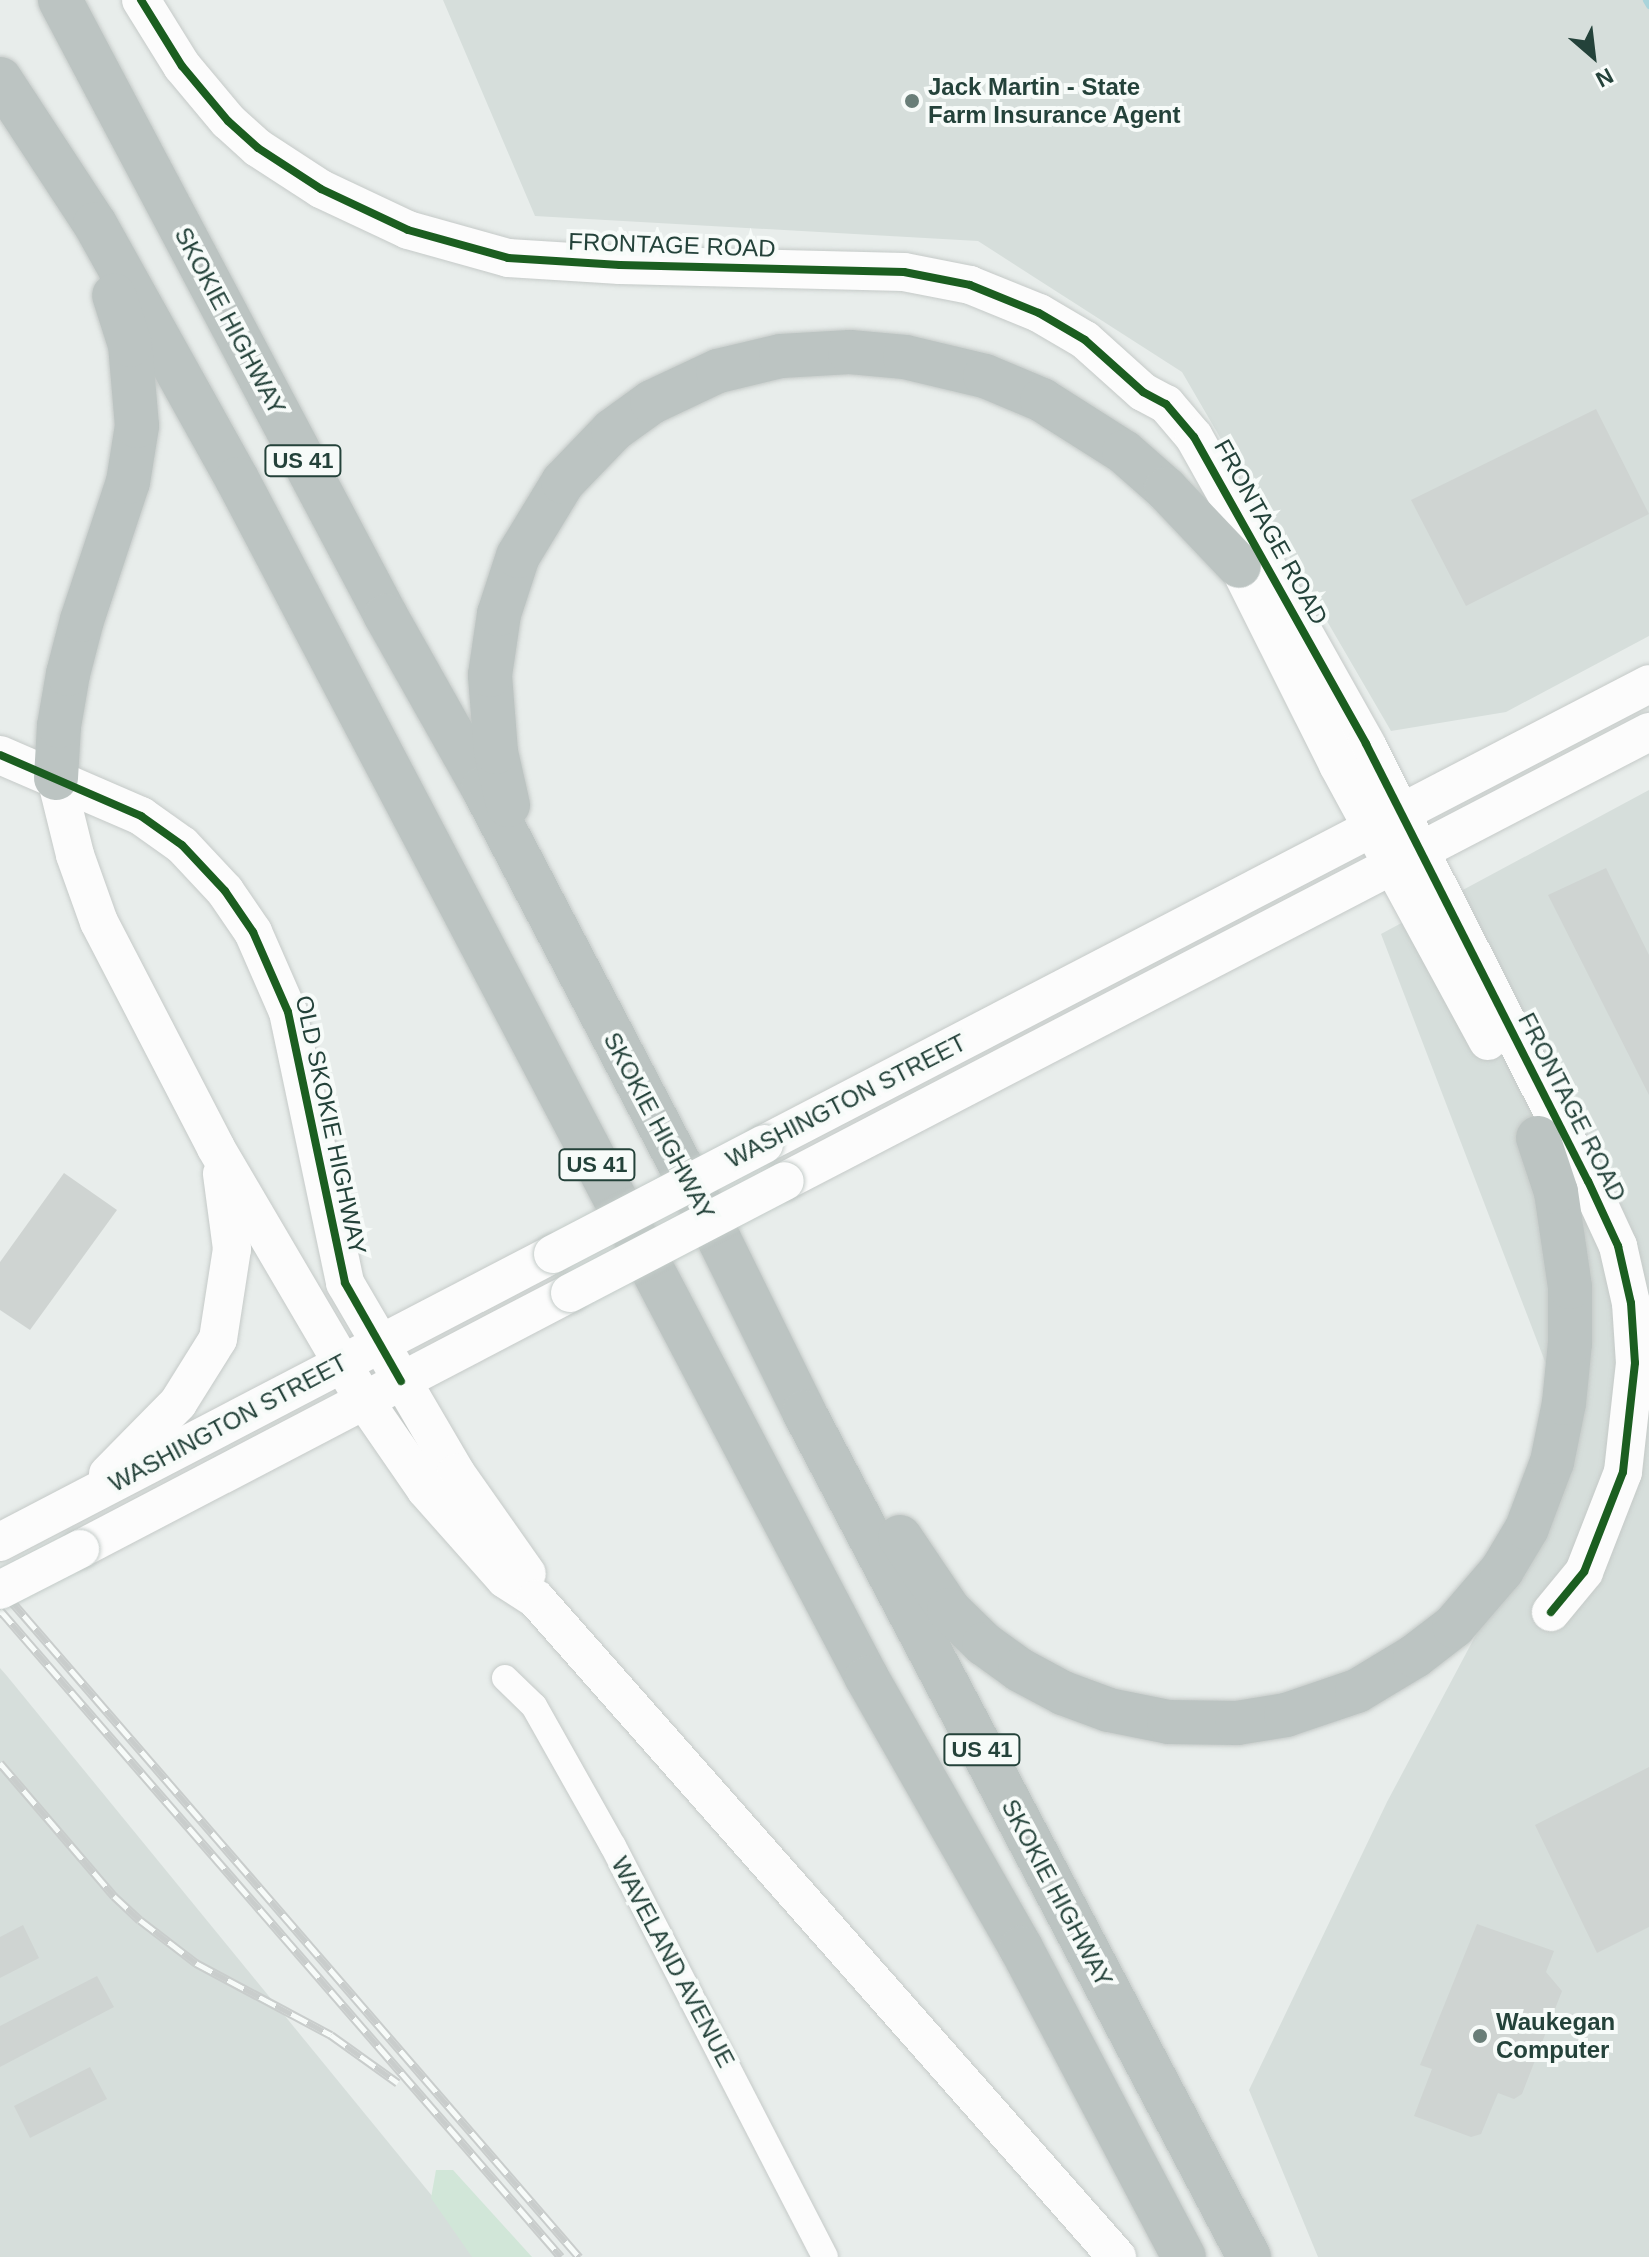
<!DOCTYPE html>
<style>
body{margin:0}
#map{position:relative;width:1649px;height:2257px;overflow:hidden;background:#e8edeb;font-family:Helvetica,sans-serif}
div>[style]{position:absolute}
.built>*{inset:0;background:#d6dedb}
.green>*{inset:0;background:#d1e6d8}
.stream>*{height:7px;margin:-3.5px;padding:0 3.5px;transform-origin:3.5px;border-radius:3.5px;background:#a9d4db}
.building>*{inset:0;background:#cfd4d2}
.roads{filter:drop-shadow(0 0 2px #c5cac8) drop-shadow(0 0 2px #c5cac8)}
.street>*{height:26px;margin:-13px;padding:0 13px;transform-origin:13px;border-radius:13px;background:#fcfcfc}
.secondary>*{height:38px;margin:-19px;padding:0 19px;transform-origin:19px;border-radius:19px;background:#fcfcfc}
.highway>*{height:44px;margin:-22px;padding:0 22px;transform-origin:22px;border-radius:22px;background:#bcc4c2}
.rail>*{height:9px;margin-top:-4.5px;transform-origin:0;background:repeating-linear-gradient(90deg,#f7fbf9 0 18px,#c9cdcc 0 36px);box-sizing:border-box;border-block:2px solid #c9cdcc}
.bridges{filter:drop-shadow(0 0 2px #c3cbc8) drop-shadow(0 0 2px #c3cbc8)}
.secondary-bridge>*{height:38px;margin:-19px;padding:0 19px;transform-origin:19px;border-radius:19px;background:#fcfcfc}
.cycleway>*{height:8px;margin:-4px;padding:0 4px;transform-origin:4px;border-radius:4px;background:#1b5e20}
.dots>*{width:22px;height:22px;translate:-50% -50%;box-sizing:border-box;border:4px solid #f7fbf9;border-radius:50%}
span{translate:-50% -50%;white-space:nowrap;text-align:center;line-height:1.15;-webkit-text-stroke:8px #f7fbf9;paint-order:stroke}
.shield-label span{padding:2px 6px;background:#f7fbf9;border:2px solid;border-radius:6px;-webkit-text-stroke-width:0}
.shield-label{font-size:22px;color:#24423a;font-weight:700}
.poi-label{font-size:24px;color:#24423a;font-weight:700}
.left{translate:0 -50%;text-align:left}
.street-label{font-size:24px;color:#24423a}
.north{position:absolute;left:1553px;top:16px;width:80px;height:80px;-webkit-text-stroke:6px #f7fbf9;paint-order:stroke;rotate:152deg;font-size:22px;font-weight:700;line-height:32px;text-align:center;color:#24423a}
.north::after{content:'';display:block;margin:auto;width:28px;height:36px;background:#24423a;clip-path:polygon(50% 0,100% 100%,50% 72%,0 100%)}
</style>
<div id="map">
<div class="built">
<i style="clip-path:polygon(443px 0,1649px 0,1649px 636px,1506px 712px,1391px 731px,1182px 372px,978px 241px,535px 216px)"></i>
<i style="clip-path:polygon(1649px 790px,1649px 2257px,1318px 2257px,1249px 2090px,1387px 1802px,1577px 1445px,1381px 934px)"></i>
<i style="clip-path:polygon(0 1668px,7px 1676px,482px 2257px,0 2257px)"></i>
</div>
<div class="green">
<i style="clip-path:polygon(436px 2170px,453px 2170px,532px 2257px,472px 2257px,431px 2198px)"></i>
</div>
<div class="stream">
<i style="left:1646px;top:0;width:6px;rotate:59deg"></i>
</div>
<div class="building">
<i style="clip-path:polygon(1596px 409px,1649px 514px,1466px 606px,1411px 500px)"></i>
<i style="clip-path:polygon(1606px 868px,1649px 955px,1649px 1095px,1548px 895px)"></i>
<i style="clip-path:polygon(64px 1173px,117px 1210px,30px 1330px,0 1310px,0 1262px)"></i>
<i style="clip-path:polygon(1649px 1767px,1649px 1927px,1597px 1953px,1535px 1825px)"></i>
<i style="clip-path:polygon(1477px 1924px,1554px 1951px,1546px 1972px,1562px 1991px,1522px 2094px,1514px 2099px,1498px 2093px,1481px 2134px,1471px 2137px,1414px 2116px,1432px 2069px,1420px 2065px)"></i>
<i style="clip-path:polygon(23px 1925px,39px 1958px,0 1978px,0 1937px)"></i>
<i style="clip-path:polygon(97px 1976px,114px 2007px,0 2067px,0 2026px)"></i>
<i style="clip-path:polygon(90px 2067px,107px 2099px,30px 2138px,14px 2106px)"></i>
</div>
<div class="roads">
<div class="street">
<i style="left:505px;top:1678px;width:40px;rotate:44deg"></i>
<i style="left:534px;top:1706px;width:161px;rotate:60.6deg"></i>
<i style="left:613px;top:1846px;width:462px;rotate:62.7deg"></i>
</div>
<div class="secondary">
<i style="left:141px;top:0;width:78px;rotate:58.2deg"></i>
<i style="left:182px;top:66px;width:72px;rotate:50.1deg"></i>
<i style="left:228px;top:121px;width:40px;rotate:42deg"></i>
<i style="left:258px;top:148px;width:75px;rotate:33.1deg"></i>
<i style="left:321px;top:189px;width:96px;rotate:25.2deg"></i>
<i style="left:408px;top:230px;width:104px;rotate:15.6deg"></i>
<i style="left:508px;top:258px;width:112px;rotate:3.6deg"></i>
<i style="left:620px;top:265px;width:284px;rotate:1.4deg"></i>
<i style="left:904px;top:272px;width:67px;rotate:11.1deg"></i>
<i style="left:970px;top:285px;width:74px;rotate:22.1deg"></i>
<i style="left:1039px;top:313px;width:53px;rotate:30.4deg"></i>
<i style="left:1085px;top:340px;width:78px;rotate:41.9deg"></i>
<i style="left:1143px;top:392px;width:26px;rotate:28deg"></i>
<i style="left:1166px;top:404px;width:43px;rotate:49.7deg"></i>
<i style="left:1194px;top:437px;width:352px;rotate:60.7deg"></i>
<i style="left:1366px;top:744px;width:490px;rotate:63.1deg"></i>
<i style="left:1588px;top:1181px;width:72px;rotate:65.2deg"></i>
<i style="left:1618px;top:1246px;width:58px;rotate:77.2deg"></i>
<i style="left:1631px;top:1303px;width:60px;rotate:86.2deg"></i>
<i style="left:1635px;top:1363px;width:110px;rotate:96.3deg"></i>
<i style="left:1623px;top:1472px;width:107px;rotate:111.3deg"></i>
<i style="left:1584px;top:1572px;width:52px;rotate:129.5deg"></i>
<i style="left:1234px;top:557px;width:233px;rotate:63.4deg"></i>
<i style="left:1338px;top:765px;width:314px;rotate:61.5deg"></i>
<i style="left:0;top:755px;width:154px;rotate:23.4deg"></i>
<i style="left:141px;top:816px;width:50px;rotate:35.3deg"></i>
<i style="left:182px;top:845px;width:63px;rotate:46.9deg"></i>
<i style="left:225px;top:891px;width:50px;rotate:55.7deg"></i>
<i style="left:253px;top:932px;width:87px;rotate:66.4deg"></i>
<i style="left:288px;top:1012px;width:277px;rotate:78.1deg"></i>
<i style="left:345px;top:1283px;width:220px;rotate:59.7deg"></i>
<i style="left:456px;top:1473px;width:123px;rotate:54.9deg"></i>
<i style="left:56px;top:778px;width:79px;rotate:76.1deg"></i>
<i style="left:75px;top:855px;width:71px;rotate:70.3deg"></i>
<i style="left:99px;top:922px;width:254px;rotate:62.6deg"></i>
<i style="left:216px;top:1148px;width:292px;rotate:59.6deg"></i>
<i style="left:364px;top:1400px;width:109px;rotate:55.4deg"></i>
<i style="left:426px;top:1490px;width:119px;rotate:48.4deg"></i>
<i style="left:505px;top:1579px;width:37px;rotate:33deg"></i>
<i style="left:536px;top:1599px;width:878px;rotate:48.56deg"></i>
<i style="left:764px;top:1144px;width:997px;rotate:-27.46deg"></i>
<i style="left:785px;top:1181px;width:974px;rotate:-27.46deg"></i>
<i style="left:108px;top:1474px;width:100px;rotate:-45.4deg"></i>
<i style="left:178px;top:1403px;width:75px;rotate:-58deg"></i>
<i style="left:218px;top:1339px;width:91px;rotate:-81.2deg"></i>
<i style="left:232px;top:1249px;width:76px;rotate:-97.6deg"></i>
<i style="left:0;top:1542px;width:624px;rotate:-27.51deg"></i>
<i style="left:80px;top:1549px;width:553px;rotate:-27.58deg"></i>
</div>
<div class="highway">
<i style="left:60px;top:0;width:697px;rotate:62.11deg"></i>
<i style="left:386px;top:616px;width:197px;rotate:60.6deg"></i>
<i style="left:483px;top:788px;width:511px;rotate:62.38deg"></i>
<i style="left:720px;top:1241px;width:191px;rotate:63.8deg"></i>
<i style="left:804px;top:1412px;width:955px;rotate:62.23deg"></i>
<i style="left:0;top:79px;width:173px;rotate:56.8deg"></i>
<i style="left:95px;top:224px;width:292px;rotate:60.9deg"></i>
<i style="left:237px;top:479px;width:1354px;rotate:62.28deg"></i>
<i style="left:867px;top:1678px;width:311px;rotate:60.3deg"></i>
<i style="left:1021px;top:1948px;width:349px;rotate:62.2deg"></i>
<i style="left:56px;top:778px;width:52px;rotate:-86.7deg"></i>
<i style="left:59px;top:726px;width:53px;rotate:-80.2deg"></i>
<i style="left:68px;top:674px;width:56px;rotate:-75.5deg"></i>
<i style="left:82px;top:620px;width:145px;rotate:-71.6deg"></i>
<i style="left:128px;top:482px;width:57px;rotate:-80.9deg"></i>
<i style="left:137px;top:426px;width:81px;rotate:-94.9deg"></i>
<i style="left:130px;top:345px;width:52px;rotate:-107.7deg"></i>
<i style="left:508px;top:805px;width:54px;rotate:-102.8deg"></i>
<i style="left:496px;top:752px;width:77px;rotate:-94.5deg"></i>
<i style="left:490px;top:675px;width:62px;rotate:-81.6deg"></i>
<i style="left:499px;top:614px;width:61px;rotate:-71.9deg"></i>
<i style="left:518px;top:556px;width:87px;rotate:-58.7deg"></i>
<i style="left:563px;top:482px;width:72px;rotate:-46.1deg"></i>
<i style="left:613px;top:430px;width:48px;rotate:-35.7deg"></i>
<i style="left:652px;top:402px;width:73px;rotate:-25.2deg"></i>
<i style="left:718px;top:371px;width:65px;rotate:-13.4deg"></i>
<i style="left:781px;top:356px;width:69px;rotate:-3.3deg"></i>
<i style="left:850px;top:352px;width:55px;rotate:5.2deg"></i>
<i style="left:905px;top:357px;width:82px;rotate:13.4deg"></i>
<i style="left:985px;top:376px;width:62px;rotate:22.8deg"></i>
<i style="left:1042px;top:400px;width:97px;rotate:32.4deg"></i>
<i style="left:1124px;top:452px;width:56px;rotate:41.4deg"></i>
<i style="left:1166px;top:489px;width:106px;rotate:46.5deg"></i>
<i style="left:900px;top:1537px;width:88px;rotate:56.1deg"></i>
<i style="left:949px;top:1610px;width:49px;rotate:44.2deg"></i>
<i style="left:984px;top:1644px;width:44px;rotate:35.8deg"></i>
<i style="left:1020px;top:1670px;width:49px;rotate:28.1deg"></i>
<i style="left:1063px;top:1693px;width:49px;rotate:20.3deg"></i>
<i style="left:1109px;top:1710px;width:61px;rotate:11.3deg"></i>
<i style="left:1169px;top:1722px;width:68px;rotate:0.8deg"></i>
<i style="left:1237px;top:1723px;width:50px;rotate:-9.3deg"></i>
<i style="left:1286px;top:1715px;width:75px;rotate:-18.7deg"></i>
<i style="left:1357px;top:1691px;width:68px;rotate:-31.1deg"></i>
<i style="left:1415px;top:1656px;width:49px;rotate:-37.6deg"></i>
<i style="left:1454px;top:1626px;width:74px;rotate:-49.4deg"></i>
<i style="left:1502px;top:1570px;width:49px;rotate:-59.2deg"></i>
<i style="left:1527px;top:1528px;width:71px;rotate:-69.3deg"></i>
<i style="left:1552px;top:1462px;width:60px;rotate:-78.5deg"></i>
<i style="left:1564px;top:1403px;width:60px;rotate:-84.3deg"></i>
<i style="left:1570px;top:1343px;width:56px;rotate:-90deg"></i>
<i style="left:1570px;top:1287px;width:96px;rotate:-98.4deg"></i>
<i style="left:1556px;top:1192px;width:57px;rotate:-108.4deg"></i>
</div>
</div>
<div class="rail">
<i style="left:0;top:1588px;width:885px;rotate:49.12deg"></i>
<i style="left:0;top:1610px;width:856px;rotate:49.07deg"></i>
<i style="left:0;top:1763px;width:175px;rotate:49.4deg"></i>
<i style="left:114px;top:1896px;width:35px;rotate:43deg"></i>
<i style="left:140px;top:1920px;width:71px;rotate:37.5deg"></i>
<i style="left:196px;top:1963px;width:153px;rotate:28.1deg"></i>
<i style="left:331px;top:2035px;width:82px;rotate:35.6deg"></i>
</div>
<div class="bridges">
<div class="secondary-bridge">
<i style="left:553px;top:1254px;width:238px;rotate:-27.5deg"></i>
<i style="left:570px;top:1293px;width:242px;rotate:-27.5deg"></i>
<i style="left:0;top:1590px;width:90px;rotate:-27.1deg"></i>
</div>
</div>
<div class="cycleway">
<i style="left:141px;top:0;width:78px;rotate:58.2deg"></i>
<i style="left:182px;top:66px;width:72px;rotate:50.1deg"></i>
<i style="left:228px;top:121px;width:40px;rotate:42deg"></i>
<i style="left:258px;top:148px;width:75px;rotate:33.1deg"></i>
<i style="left:321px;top:189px;width:96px;rotate:25.2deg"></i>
<i style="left:408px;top:230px;width:104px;rotate:15.6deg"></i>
<i style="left:508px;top:258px;width:112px;rotate:3.6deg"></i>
<i style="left:620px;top:265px;width:284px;rotate:1.4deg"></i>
<i style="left:904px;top:272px;width:67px;rotate:11.1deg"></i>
<i style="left:970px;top:285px;width:74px;rotate:22.1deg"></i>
<i style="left:1039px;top:313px;width:53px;rotate:30.4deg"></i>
<i style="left:1085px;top:340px;width:78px;rotate:41.9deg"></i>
<i style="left:1143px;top:392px;width:26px;rotate:28deg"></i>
<i style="left:1166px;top:404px;width:43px;rotate:49.7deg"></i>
<i style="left:1194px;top:437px;width:352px;rotate:60.7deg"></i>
<i style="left:1366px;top:744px;width:490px;rotate:63.1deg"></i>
<i style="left:1588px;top:1181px;width:72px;rotate:65.2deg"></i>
<i style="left:1618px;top:1246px;width:58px;rotate:77.2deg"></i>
<i style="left:1631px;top:1303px;width:60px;rotate:86.2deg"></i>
<i style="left:1635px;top:1363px;width:110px;rotate:96.3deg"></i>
<i style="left:1623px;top:1472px;width:107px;rotate:111.3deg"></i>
<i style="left:1584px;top:1572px;width:52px;rotate:129.5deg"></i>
<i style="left:0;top:755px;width:154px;rotate:23.4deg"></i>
<i style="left:141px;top:816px;width:50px;rotate:35.3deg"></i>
<i style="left:182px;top:845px;width:63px;rotate:46.9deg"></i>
<i style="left:225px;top:891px;width:50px;rotate:55.7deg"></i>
<i style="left:253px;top:932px;width:87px;rotate:66.4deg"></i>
<i style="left:288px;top:1012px;width:277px;rotate:78.1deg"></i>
<i style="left:345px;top:1283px;width:113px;rotate:60.3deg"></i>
</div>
<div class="dots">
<i style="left:912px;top:101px;background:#697e78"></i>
<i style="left:1480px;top:2036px;background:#697e78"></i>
</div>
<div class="shield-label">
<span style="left:303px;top:461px">US 41</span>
<span style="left:597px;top:1165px">US 41</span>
<span style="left:982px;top:1750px">US 41</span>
</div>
<div class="poi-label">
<span class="left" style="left:928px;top:101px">Jack Martin - State<br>Farm Insurance Agent</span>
<span class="left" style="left:1496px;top:2036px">Waukegan<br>Computer</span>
</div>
<div class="street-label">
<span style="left:672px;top:245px;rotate:2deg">FRONTAGE ROAD</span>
<span style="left:230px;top:321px;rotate:62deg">SKOKIE HIGHWAY</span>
<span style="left:1271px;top:532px;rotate:61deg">FRONTAGE ROAD</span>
<span style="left:846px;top:1101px;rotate:-27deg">WASHINGTON STREET</span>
<span style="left:1572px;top:1107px;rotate:63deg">FRONTAGE ROAD</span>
<span style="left:331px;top:1125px;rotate:78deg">OLD SKOKIE HIGHWAY</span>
<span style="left:659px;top:1126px;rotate:62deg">SKOKIE HIGHWAY</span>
<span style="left:228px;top:1423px;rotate:-28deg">WASHINGTON STREET</span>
<span style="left:1057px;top:1893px;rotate:62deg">SKOKIE HIGHWAY</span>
<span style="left:673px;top:1962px;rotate:62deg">WAVELAND AVENUE</span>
</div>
<div class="north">N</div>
</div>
